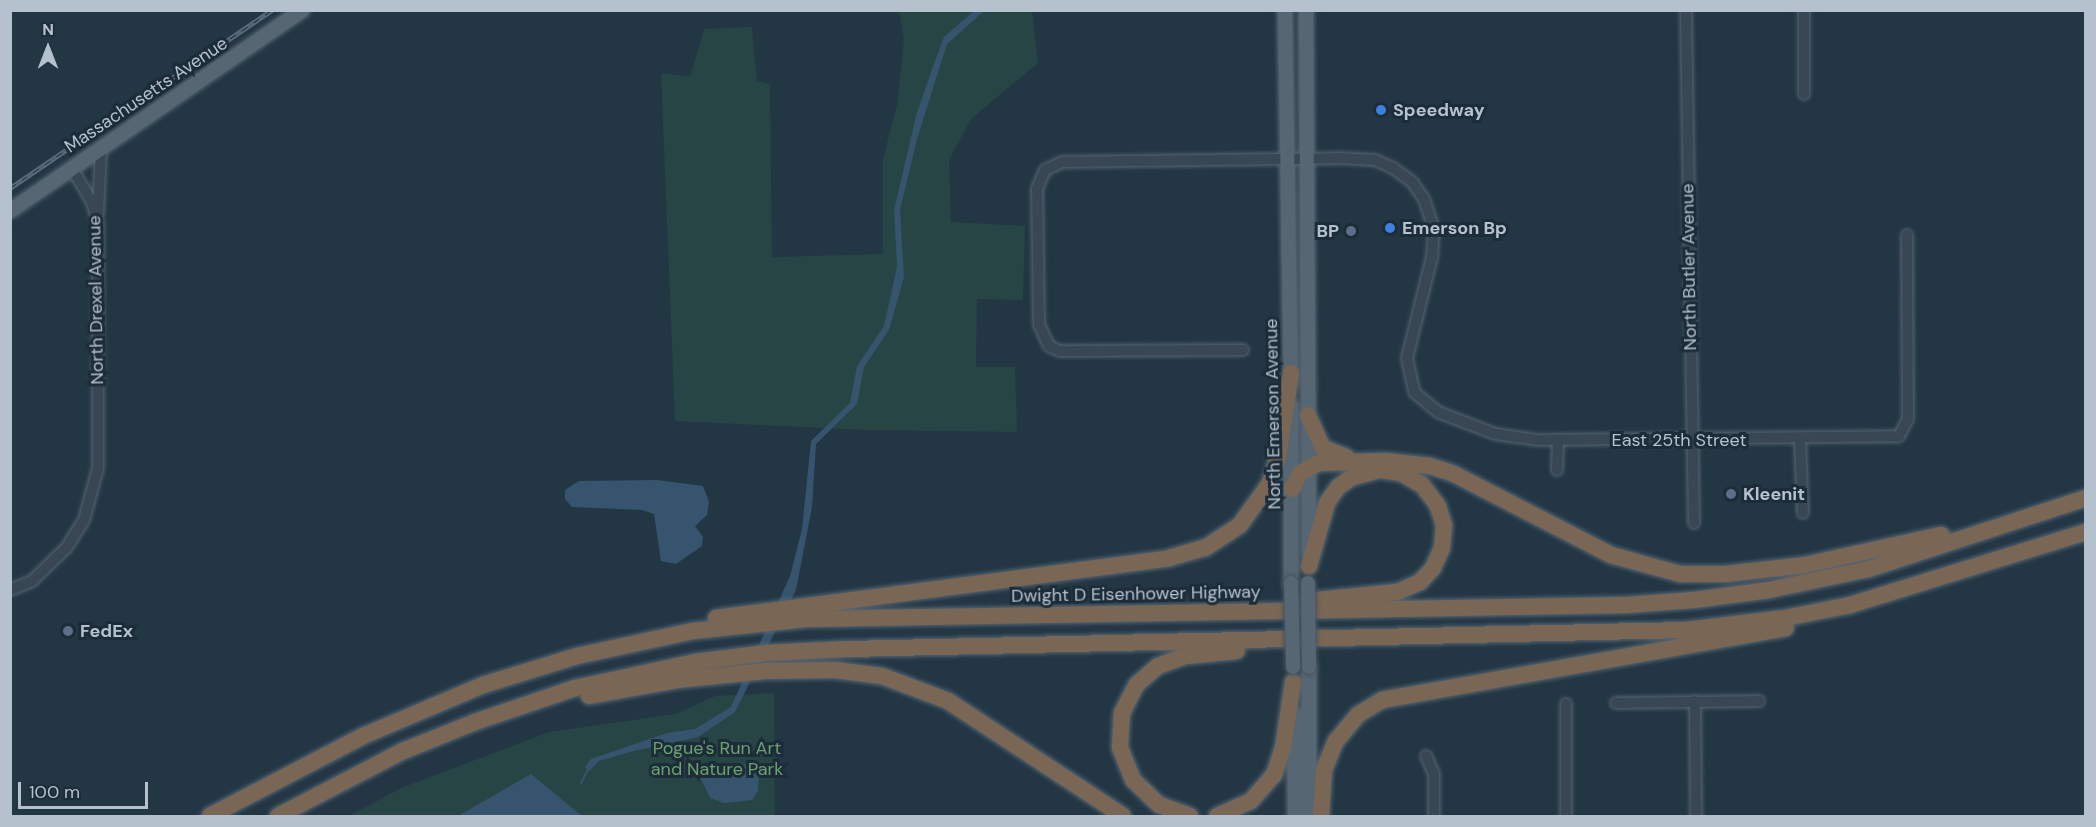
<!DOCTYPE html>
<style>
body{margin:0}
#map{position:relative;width:2096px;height:827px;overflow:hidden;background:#233644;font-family:"DM Sans",sans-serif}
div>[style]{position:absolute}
.green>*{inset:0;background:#264544}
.water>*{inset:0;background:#36546d}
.stream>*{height:2px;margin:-1px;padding:0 1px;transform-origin:1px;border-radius:1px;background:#36546d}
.roads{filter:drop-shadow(0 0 2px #566571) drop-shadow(0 0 2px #566571)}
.minor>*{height:10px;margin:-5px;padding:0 5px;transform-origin:5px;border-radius:5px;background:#384753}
.major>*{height:14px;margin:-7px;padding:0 7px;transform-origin:7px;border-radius:7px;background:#566673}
.highway>*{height:16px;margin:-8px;padding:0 8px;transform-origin:8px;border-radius:8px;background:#7a6654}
.rail>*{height:4.5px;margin-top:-2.25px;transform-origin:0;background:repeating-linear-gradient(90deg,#1d2c39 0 7px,#5a6c7b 0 14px);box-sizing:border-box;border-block:2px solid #5a6c7b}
.bridges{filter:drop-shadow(0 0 2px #455360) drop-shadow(0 0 2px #455360)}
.major-bridge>*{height:14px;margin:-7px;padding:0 7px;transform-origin:7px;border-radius:7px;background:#566673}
.dots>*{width:16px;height:16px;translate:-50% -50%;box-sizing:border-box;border:3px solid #1d2c39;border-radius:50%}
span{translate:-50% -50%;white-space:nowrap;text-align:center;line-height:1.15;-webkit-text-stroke:6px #1d2c39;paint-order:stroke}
.street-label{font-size:18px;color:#b5c2cd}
.poi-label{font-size:18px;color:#b5c2cd;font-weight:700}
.left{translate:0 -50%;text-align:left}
.right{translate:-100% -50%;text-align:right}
.park-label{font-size:18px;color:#6aa16f}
.frame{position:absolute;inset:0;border:12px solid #b5c2cd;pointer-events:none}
.north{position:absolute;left:18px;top:18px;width:60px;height:60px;-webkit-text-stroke:4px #1d2c39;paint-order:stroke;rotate:0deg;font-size:16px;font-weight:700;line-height:24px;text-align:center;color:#b5c2cd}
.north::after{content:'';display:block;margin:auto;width:21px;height:27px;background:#b5c2cd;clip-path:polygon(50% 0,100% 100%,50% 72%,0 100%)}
.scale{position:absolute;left:18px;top:782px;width:130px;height:27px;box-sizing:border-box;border:3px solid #b5c2cd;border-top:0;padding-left:8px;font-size:18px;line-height:21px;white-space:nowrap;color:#b5c2cd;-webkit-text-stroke:4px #1d2c39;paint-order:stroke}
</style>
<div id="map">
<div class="green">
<i style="clip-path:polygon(899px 11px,1032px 11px,1038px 63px,971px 119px,949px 160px,951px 222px,1025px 226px,1023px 300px,977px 299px,976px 367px,1015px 367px,1017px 432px,865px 430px,675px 421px,661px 73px,690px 77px,704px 29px,752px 27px,757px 81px,770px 84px,772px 257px,883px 254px,883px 159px,897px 105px,904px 40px)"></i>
<i style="clip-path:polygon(774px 693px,775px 816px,349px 816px,401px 788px,549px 732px,676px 714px,715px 696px)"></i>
</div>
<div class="water">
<i style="clip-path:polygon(974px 11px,984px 11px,947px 44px,917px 139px,900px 210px,904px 277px,889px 330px,864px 367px,857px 404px,816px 444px,812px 507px,796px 590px,735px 712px,698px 737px,634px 751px,599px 761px,589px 771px,585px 767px,591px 759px,667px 733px,695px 729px,731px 707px,790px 576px,802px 529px,811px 441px,850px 403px,857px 366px,884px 326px,897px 267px,894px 210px,916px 116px,932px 69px,944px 37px)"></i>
<i style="clip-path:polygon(579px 481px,657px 480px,703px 486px,709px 502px,707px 515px,695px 526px,703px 537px,702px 546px,676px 564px,661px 561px,654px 514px,642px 510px,572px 507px,565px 499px,565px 490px)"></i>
<i style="clip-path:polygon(740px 763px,759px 772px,758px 791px,752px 800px,724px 803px,710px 798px,699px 775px)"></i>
<i style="clip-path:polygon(531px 774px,582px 816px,458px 816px)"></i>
</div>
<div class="stream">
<i style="left:581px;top:783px;width:18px;rotate:-63deg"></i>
</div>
<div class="roads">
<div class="minor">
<i style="left:1686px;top:10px;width:513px;rotate:89.11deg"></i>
<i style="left:1804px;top:10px;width:84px;rotate:90deg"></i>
<i style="left:98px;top:214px;width:66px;rotate:-87.4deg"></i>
<i style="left:1243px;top:350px;width:183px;rotate:179.7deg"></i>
<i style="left:1060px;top:351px;width:12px;rotate:-156deg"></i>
<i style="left:1049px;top:346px;width:23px;rotate:-115deg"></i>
<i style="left:1039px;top:325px;width:136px;rotate:-90.8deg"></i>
<i style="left:1037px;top:189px;width:21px;rotate:-67deg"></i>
<i style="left:1045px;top:170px;width:19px;rotate:-25deg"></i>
<i style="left:1062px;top:162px;width:277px;rotate:-0.8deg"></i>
<i style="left:1339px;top:158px;width:36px;rotate:3deg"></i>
<i style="left:1375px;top:160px;width:20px;rotate:24deg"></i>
<i style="left:1393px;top:168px;width:24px;rotate:36deg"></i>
<i style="left:1412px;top:182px;width:21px;rotate:55deg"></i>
<i style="left:1424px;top:199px;width:32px;rotate:72deg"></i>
<i style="left:1434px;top:229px;width:28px;rotate:94deg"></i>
<i style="left:1432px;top:257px;width:104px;rotate:103.9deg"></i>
<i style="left:1407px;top:358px;width:35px;rotate:78deg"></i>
<i style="left:1414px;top:392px;width:31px;rotate:40deg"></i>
<i style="left:1438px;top:412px;width:61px;rotate:21.1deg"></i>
<i style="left:1495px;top:434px;width:43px;rotate:7.9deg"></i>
<i style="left:1538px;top:440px;width:361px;rotate:-0.6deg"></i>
<i style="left:1899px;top:436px;width:19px;rotate:-62deg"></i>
<i style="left:1908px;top:419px;width:184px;rotate:-90.3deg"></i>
<i style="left:1800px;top:439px;width:74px;rotate:87.7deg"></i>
<i style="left:1557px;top:470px;width:29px;rotate:-88deg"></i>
<i style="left:10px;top:590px;width:24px;rotate:-22deg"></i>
<i style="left:32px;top:581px;width:49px;rotate:-44.2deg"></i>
<i style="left:67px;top:547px;width:32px;rotate:-58deg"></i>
<i style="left:84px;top:520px;width:54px;rotate:-74.9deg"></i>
<i style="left:98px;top:468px;width:245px;rotate:-90deg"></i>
<i style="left:98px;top:223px;width:22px;rotate:-106deg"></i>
<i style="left:92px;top:202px;width:39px;rotate:-121deg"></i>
<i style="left:1695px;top:701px;width:115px;rotate:89.5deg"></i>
<i style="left:1616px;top:703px;width:143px;rotate:-0.8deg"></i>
<i style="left:1426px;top:756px;width:20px;rotate:66deg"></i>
<i style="left:1434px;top:774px;width:42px;rotate:90deg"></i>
<i style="left:1566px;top:816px;width:112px;rotate:-90deg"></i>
</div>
<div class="major">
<i style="left:1285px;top:10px;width:373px;rotate:89.1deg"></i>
<i style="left:1306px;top:10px;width:544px;rotate:89.68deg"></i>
<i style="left:10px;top:211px;width:355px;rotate:-34.5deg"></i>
<i style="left:1291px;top:405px;width:178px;rotate:90deg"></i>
<i style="left:1294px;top:714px;width:102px;rotate:89.4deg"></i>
<i style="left:1309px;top:816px;width:149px;rotate:-90deg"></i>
</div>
<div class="highway">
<i style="left:1308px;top:415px;width:36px;rotate:66deg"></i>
<i style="left:1323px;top:448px;width:25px;rotate:21deg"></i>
<i style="left:1292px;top:489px;width:18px;rotate:-63deg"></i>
<i style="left:1300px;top:473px;width:21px;rotate:-29deg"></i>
<i style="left:1318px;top:463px;width:67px;rotate:-1.7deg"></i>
<i style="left:1385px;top:461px;width:45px;rotate:6.3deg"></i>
<i style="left:1430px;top:466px;width:25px;rotate:18deg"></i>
<i style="left:1454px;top:474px;width:177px;rotate:27.3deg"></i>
<i style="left:1611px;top:555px;width:72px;rotate:15.4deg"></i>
<i style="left:1680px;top:574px;width:46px"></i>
<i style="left:1726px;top:574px;width:80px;rotate:-6.5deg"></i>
<i style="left:1805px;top:565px;width:140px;rotate:-12.4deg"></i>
<i style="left:1307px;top:601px;width:90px;rotate:-5.7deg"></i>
<i style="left:1397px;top:592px;width:25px;rotate:-23deg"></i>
<i style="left:1420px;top:582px;width:19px;rotate:-47deg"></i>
<i style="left:1433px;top:568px;width:22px;rotate:-66deg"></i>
<i style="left:1442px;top:548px;width:23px;rotate:-85deg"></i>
<i style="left:1444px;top:525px;width:20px;rotate:-108deg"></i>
<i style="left:1438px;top:506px;width:26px;rotate:-127deg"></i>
<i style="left:1422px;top:485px;width:24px;rotate:-150deg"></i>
<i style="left:1401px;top:473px;width:22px;rotate:-172deg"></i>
<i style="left:1379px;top:470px;width:28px;rotate:165deg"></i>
<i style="left:1352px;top:477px;width:17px;rotate:144deg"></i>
<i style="left:1338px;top:487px;width:19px;rotate:125deg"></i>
<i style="left:1327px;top:503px;width:66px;rotate:105.9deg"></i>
<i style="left:716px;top:618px;width:457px;rotate:-7.5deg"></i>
<i style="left:1169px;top:558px;width:37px;rotate:-16deg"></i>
<i style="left:1205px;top:548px;width:42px;rotate:-33.3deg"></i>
<i style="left:1240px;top:525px;width:52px;rotate:-54.5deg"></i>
<i style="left:1270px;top:483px;width:27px;rotate:-73deg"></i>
<i style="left:1278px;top:457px;width:85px;rotate:-81.2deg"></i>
<i style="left:589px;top:696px;width:89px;rotate:-10.3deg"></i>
<i style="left:677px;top:680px;width:88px;rotate:-5.8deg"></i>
<i style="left:765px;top:671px;width:70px;rotate:-0.8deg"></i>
<i style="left:835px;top:670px;width:47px;rotate:7.3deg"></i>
<i style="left:882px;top:676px;width:71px;rotate:20.7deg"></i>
<i style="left:948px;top:701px;width:209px;rotate:33.3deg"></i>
<i style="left:210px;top:816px;width:173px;rotate:-27.6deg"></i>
<i style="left:363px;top:736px;width:130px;rotate:-23deg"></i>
<i style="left:483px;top:685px;width:98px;rotate:-17.1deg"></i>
<i style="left:577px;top:656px;width:119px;rotate:-12.2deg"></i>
<i style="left:693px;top:631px;width:116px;rotate:-6deg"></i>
<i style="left:808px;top:619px;width:819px;rotate:-0.98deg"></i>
<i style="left:1627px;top:605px;width:67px;rotate:-4.3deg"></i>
<i style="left:1694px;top:600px;width:76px;rotate:-7.6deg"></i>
<i style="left:1769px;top:590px;width:102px;rotate:-11.9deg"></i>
<i style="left:1869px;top:569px;width:228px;rotate:-18.1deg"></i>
<i style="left:278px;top:816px;width:141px;rotate:-27.5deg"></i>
<i style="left:403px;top:751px;width:78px;rotate:-21.9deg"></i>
<i style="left:475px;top:722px;width:106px;rotate:-18.8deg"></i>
<i style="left:575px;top:688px;width:123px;rotate:-12.2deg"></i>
<i style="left:695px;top:662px;width:72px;rotate:-7.2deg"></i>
<i style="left:766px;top:653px;width:82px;rotate:-2.8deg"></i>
<i style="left:848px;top:649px;width:838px;rotate:-1.3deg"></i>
<i style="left:1686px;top:630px;width:100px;rotate:-6.9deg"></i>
<i style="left:1785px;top:618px;width:66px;rotate:-11.3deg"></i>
<i style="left:1850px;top:605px;width:247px;rotate:-17.2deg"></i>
<i style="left:1190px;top:816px;width:33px;rotate:-160deg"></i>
<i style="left:1159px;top:805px;width:36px;rotate:-136deg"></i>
<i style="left:1133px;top:780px;width:35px;rotate:-112deg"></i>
<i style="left:1120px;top:747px;width:34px;rotate:-87deg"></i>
<i style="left:1122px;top:713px;width:31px;rotate:-63deg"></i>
<i style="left:1136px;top:685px;width:29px;rotate:-41deg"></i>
<i style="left:1158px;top:666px;width:30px;rotate:-20deg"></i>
<i style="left:1186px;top:656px;width:51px;rotate:-5.6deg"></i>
<i style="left:1217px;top:816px;width:37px;rotate:-24deg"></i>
<i style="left:1251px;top:801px;width:35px;rotate:-49deg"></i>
<i style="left:1274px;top:775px;width:28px;rotate:-72deg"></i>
<i style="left:1283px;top:748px;width:67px;rotate:-81.4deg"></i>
<i style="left:1321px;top:816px;width:46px;rotate:-86.3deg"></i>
<i style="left:1324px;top:770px;width:31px;rotate:-68deg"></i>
<i style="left:1336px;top:741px;width:35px;rotate:-50deg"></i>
<i style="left:1359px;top:714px;width:27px;rotate:-31deg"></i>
<i style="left:1382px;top:700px;width:410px;rotate:-10.1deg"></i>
</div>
</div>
<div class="rail">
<i style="left:10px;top:188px;width:317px;rotate:-34.2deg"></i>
</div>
<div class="bridges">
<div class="major-bridge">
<i style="left:1291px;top:583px;width:84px;rotate:88.6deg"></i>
<i style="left:1308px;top:583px;width:84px;rotate:89.3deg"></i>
</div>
</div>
<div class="dots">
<i style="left:1381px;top:110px;background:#3f7fe0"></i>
<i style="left:1390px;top:228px;background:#3f7fe0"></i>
<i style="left:1351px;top:231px;background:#5c6f8a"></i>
<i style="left:1731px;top:494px;background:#5c6f8a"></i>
<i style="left:68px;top:631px;background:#5c6f8a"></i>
</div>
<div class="street-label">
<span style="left:146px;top:95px;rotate:-34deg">Massachusetts Avenue</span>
<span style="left:1689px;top:267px;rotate:-91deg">North Butler Avenue</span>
<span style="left:96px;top:300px;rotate:-91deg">North Drexel Avenue</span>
<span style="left:1273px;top:414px;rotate:-91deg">North Emerson Avenue</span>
<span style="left:1679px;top:440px">East 25th Street</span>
<span style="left:1136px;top:594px;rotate:-1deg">Dwight D Eisenhower Highway</span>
</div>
<div class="poi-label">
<span class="left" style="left:1393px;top:110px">Speedway</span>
<span class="left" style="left:1402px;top:228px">Emerson Bp</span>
<span class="right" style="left:1339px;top:231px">BP</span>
<span class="left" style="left:1743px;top:494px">Kleenit</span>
<span class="left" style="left:80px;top:631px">FedEx</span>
</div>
<div class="park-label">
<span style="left:717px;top:759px">Pogue's Run Art<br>and Nature Park</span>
</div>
<div class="frame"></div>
<div class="north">N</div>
<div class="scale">100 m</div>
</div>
